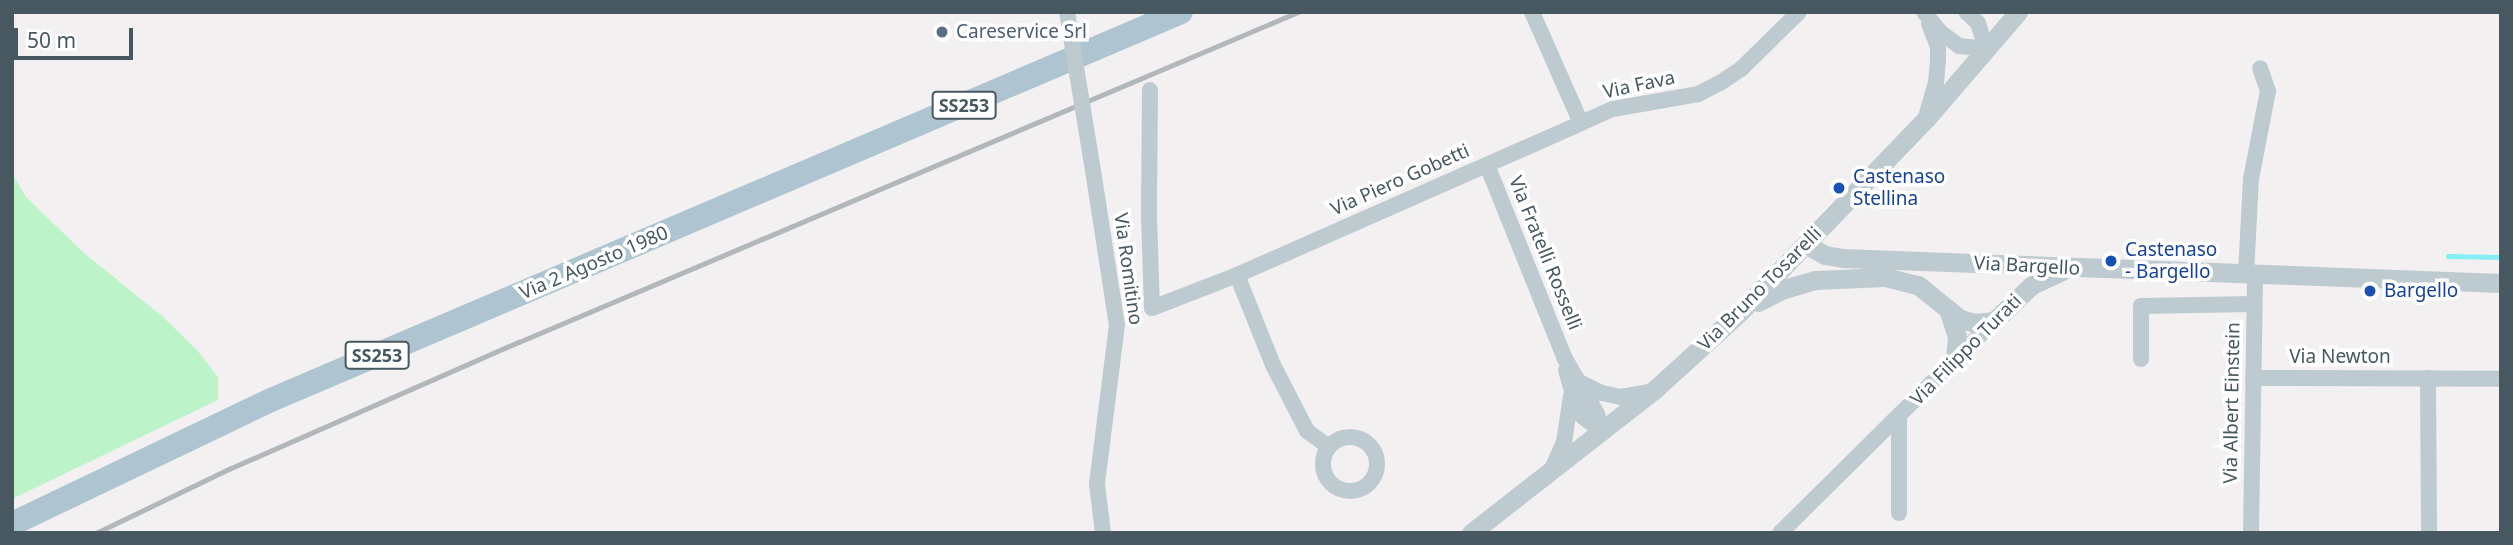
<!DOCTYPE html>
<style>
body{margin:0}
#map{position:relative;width:2513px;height:545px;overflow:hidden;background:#f3f0f1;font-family:"Noto Sans",sans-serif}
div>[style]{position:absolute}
.green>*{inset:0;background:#bcf3c9}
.stream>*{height:4.5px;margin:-2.25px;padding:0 2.25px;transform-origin:2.25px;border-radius:2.25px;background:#86eef4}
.minor>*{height:16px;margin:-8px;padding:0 8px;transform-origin:8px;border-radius:8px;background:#bdcbd1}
.minor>.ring{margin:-8px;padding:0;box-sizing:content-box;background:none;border:16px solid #bdcbd1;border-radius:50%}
.tertiary>*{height:19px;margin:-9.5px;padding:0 9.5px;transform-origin:9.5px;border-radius:9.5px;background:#bdcbd1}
.primary>*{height:24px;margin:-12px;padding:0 12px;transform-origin:12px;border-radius:12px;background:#aec5d1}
.rail>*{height:4.5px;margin:-2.25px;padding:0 2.25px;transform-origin:2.25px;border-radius:2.25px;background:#b2b7bb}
.minor-bridge>*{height:16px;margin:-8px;padding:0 8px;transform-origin:8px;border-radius:8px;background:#bdcbd1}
.dots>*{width:19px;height:19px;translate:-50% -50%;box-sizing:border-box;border:4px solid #fff;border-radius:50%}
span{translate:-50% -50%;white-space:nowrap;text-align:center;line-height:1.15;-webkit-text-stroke:7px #fff;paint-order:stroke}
.shield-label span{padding:2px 5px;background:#fff;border:2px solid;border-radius:5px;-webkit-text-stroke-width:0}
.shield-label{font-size:18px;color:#475860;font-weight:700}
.service-label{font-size:19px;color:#4e5e75}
.left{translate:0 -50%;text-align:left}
.street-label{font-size:19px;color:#475860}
.transit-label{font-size:19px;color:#164399}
.frame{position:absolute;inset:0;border:14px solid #475860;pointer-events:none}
.scale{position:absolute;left:14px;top:28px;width:119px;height:32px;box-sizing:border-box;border:4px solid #475860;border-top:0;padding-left:9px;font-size:21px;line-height:24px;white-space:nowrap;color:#475860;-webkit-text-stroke:5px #fff;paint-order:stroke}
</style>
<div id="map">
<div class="green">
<i style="clip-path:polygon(12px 173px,26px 197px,84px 253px,162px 316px,197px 350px,218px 377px,218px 400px,12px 499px)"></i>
</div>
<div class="stream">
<i style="left:2448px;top:256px;width:53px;rotate:1.1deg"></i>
</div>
<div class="minor">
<i style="left:1532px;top:12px;width:121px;rotate:66.2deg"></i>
<i style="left:1581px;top:123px;width:35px;rotate:-24deg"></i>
<i style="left:1613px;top:109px;width:86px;rotate:-10deg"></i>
<i style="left:1698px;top:94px;width:25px;rotate:-27deg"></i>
<i style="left:1720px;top:83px;width:25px;rotate:-34deg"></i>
<i style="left:1741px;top:69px;width:81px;rotate:-44.5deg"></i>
<i style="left:1924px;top:12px;width:26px;rotate:51deg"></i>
<i style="left:1940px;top:32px;width:24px;rotate:36deg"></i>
<i style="left:1959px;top:46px;width:27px;rotate:6deg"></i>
<i style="left:1986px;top:49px;width:27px;rotate:-107deg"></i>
<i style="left:1978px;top:23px;width:16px;rotate:-137deg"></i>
<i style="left:1150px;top:90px;width:125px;rotate:90.5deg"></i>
<i style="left:1149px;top:215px;width:93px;rotate:88.2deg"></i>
<i style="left:1152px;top:308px;width:91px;rotate:-21.2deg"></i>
<i style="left:1237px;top:275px;width:376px;rotate:-23.8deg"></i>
<i style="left:1926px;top:117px;width:35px;rotate:-74deg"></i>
<i style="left:1936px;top:83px;width:23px;rotate:-85deg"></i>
<i style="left:1938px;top:60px;width:13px;rotate:-90deg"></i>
<i style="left:1938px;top:47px;width:25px;rotate:-111deg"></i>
<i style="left:1487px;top:165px;width:207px;rotate:68.1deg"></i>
<i style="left:1564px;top:357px;width:66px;rotate:59.9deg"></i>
<i style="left:1597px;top:414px;width:18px;rotate:74deg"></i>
<i style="left:1094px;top:177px;width:150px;rotate:81.2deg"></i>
<i style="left:1117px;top:325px;width:160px;rotate:97.2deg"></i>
<i style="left:1097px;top:484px;width:49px;rotate:83deg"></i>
<i style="left:2246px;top:274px;width:95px;rotate:-87deg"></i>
<i style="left:2251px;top:179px;width:90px;rotate:-79.1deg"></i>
<i style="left:2268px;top:91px;width:24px;rotate:-109deg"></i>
<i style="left:1237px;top:275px;width:97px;rotate:68.2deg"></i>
<i style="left:1273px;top:365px;width:74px;rotate:62.7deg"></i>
<i style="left:1307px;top:431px;width:27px;rotate:36deg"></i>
<i style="left:2141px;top:359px;width:53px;rotate:-90deg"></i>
<i style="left:2141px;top:306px;width:113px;rotate:-1deg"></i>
<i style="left:1566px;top:370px;width:40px;rotate:74deg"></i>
<i style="left:1577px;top:408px;width:9px;rotate:58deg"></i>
<i style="left:1582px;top:416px;width:25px;rotate:37deg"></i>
<i style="left:2253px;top:378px;width:248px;rotate:0.2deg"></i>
<i style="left:2428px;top:378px;width:155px;rotate:89.6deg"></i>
<i style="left:1579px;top:382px;width:25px;rotate:26deg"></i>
<i style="left:1602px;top:393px;width:19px;rotate:12deg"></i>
<i style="left:1621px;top:397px;width:29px;rotate:-10deg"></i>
<i style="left:1899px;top:416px;width:97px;rotate:90deg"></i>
<i class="ring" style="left:1323px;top:437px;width:38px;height:38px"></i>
<i style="left:1552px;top:469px;width:30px;rotate:-66deg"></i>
<i style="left:1564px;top:442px;width:47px;rotate:-81.3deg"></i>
<i style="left:1780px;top:533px;width:301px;rotate:-44.7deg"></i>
<i style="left:2251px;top:533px;width:258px;rotate:-89.1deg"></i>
</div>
<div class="tertiary">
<i style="left:1807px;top:245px;width:21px;rotate:29deg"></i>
<i style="left:1825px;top:255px;width:17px;rotate:10deg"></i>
<i style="left:1842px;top:258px;width:659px;rotate:2.17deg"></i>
<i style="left:1758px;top:302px;width:29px;rotate:-27deg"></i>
<i style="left:1784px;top:289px;width:32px;rotate:-16deg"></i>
<i style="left:1815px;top:280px;width:70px;rotate:-2.5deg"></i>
<i style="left:1885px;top:277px;width:34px;rotate:14deg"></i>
<i style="left:1918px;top:285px;width:54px;rotate:39deg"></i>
<i style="left:1960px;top:319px;width:16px;rotate:15deg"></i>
<i style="left:1975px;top:323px;width:19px;rotate:-6deg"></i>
<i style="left:1994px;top:321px;width:52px;rotate:-43.5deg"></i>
<i style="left:2032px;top:285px;width:33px;rotate:-25deg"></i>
<i style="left:1949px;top:312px;width:26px;rotate:72deg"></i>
<i style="left:1957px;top:337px;width:22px;rotate:95deg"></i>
<i style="left:1471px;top:533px;width:231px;rotate:-38deg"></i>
<i style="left:1653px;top:391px;width:119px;rotate:-42.3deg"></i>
<i style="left:1741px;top:311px;width:267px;rotate:-46.1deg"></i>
<i style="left:1926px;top:119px;width:141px;rotate:-49.3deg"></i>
</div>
<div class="primary">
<i style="left:12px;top:524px;width:287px;rotate:-25.6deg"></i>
<i style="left:271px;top:400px;width:989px;rotate:-23.09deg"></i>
</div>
<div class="rail">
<i style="left:96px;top:533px;width:148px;rotate:-25.7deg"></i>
<i style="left:229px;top:469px;width:317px;rotate:-23.7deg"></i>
<i style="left:519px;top:342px;width:846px;rotate:-22.96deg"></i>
</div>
<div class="minor-bridge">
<i style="left:1067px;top:12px;width:167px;rotate:80.7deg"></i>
</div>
<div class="dots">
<i style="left:942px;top:32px;background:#5c6f8a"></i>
<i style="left:1839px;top:188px;background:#1a4fb4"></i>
<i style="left:2111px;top:261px;background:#1a4fb4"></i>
<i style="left:2370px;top:291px;background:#1a4fb4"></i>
</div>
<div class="shield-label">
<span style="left:964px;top:105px">SS253</span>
<span style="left:377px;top:355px">SS253</span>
</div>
<div class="service-label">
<span class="left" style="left:956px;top:32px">Careservice Srl</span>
</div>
<div class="street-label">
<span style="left:1639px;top:85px;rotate:-12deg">Via Fava</span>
<span style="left:1400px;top:180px;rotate:-24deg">Via Piero Gobetti</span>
<span style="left:1545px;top:253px;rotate:68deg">Via Fratelli Rosselli</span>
<span style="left:594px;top:263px;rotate:-23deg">Via 2 Agosto 1980</span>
<span style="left:2027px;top:266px;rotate:3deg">Via Bargello</span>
<span style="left:1128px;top:269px;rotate:82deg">Via Romitino</span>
<span style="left:1760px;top:289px;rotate:-45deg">Via Bruno Tosarelli</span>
<span style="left:1966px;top:350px;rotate:-45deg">Via Filippo Turati</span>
<span style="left:2340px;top:357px">Via Newton</span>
<span style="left:2232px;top:403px;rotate:-89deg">Via Albert Einstein</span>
</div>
<div class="transit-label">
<span class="left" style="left:1853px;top:188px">Castenaso<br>Stellina</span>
<span class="left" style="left:2125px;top:261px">Castenaso<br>- Bargello</span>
<span class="left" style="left:2384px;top:291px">Bargello</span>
</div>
<div class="frame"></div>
<div class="scale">50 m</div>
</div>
